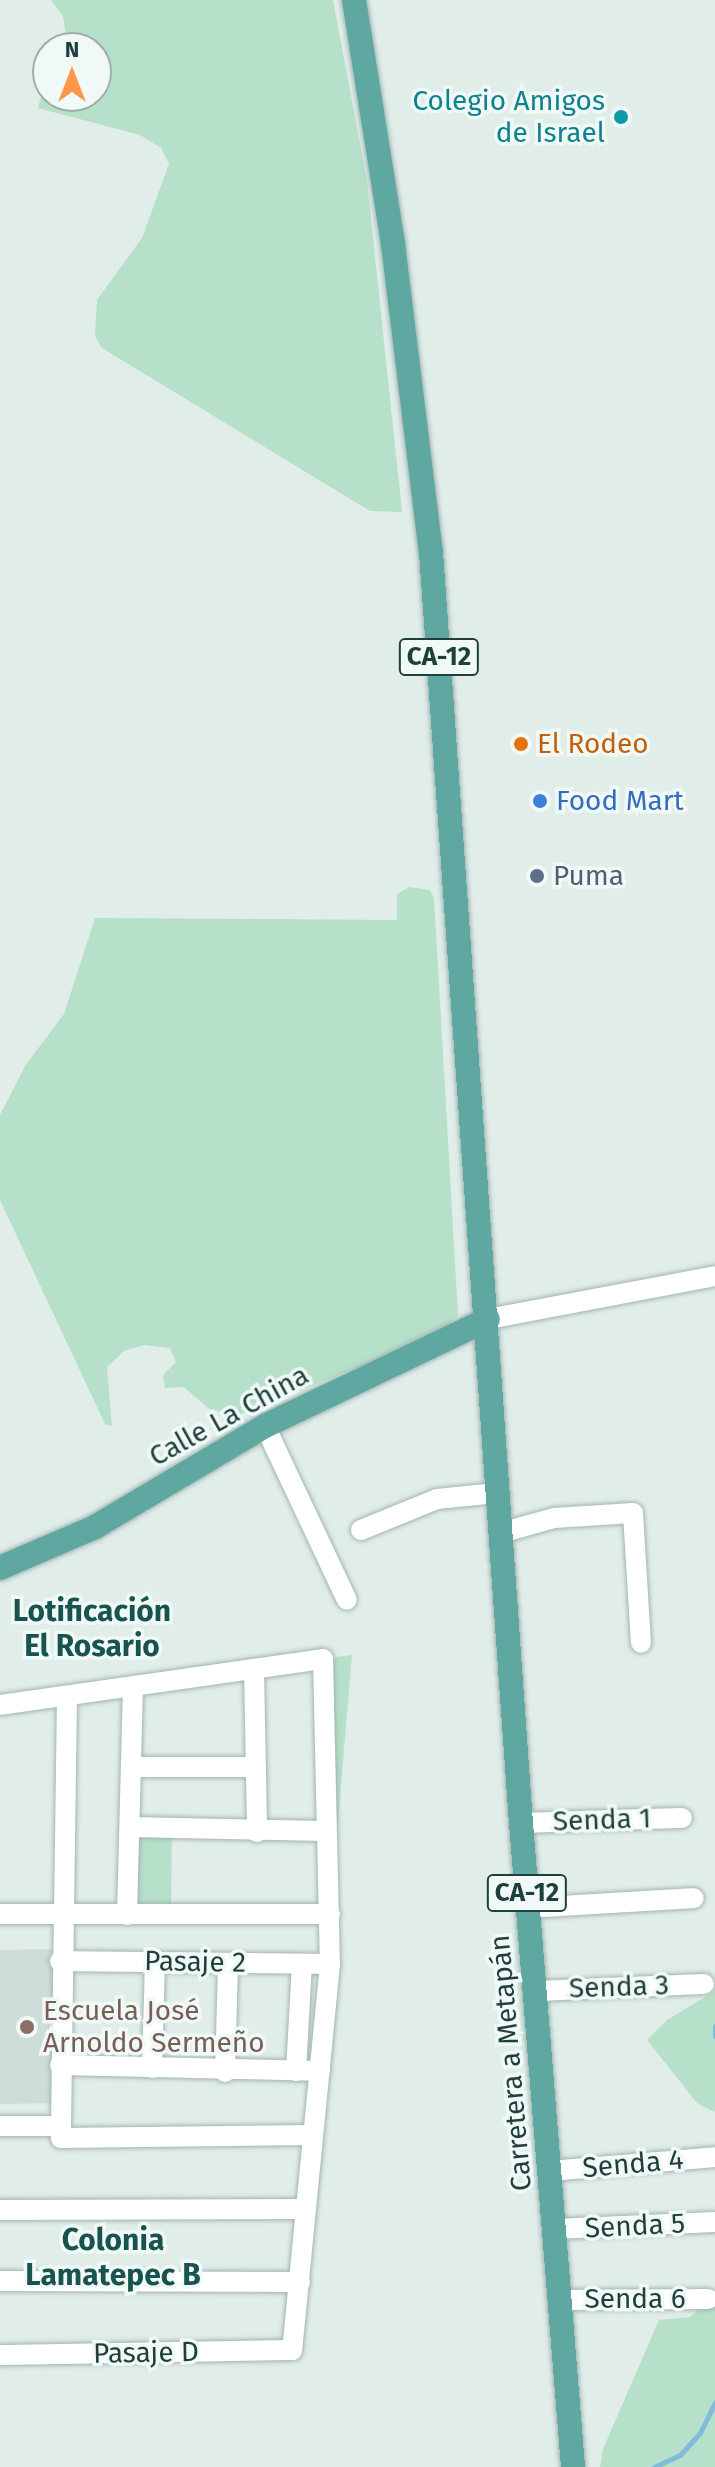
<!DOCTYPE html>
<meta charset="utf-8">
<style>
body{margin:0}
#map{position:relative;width:715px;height:2467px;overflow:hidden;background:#e0ede9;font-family:"Fira Sans",sans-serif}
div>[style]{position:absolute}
.built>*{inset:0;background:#ceddd8}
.green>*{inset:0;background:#b6e0c9}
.stream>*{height:5px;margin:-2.5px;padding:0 2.5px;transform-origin:2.5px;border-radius:2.5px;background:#81bcd8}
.roads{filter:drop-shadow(0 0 2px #a2b5b2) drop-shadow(0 0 2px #a2b5b2)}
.minor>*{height:20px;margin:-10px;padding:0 10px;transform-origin:10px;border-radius:10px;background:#fff}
.major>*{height:24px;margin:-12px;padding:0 12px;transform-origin:12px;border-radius:12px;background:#5fa7a1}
.dots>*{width:22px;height:22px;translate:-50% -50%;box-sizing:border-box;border:4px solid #f0f9f6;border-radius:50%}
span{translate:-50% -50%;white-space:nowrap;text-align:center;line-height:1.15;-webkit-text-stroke:7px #f0f9f6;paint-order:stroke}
.shield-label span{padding:2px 6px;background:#f0f9f6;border:2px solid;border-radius:6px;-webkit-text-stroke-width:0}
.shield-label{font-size:26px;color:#1e3f3c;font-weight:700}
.culture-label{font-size:28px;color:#0d838f}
.right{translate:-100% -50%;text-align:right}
.food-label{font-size:28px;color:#c56008}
.left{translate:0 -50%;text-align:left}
.shop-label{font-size:28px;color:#366cbe}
.service-label{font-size:28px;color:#4e5e75}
.street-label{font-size:28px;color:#1e3f3c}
.education-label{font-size:28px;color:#785e54}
.neighbourhood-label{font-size:30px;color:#18534f;font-weight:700}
.north{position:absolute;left:32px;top:32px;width:80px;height:80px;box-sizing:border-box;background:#f0f9f6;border:2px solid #9cafac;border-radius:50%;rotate:0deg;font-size:22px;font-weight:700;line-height:32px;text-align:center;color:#1e3f3c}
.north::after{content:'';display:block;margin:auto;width:28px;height:36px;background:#ff964b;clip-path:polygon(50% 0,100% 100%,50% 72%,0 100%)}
</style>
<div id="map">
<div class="built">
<i style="clip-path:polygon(52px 1949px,55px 2103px,0 2104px,0 1950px)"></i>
</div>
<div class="green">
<i style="clip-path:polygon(51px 0,333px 0,367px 181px,402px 512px,370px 511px,102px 348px,95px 336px,97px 300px,142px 238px,169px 164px,161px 148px,140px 135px,38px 108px,48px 71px,48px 96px,96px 96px,96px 48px,59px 48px,66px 34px,63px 16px)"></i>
<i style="clip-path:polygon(409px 887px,430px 890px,434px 898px,458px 1315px,451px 1323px,364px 1365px,236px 1416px,208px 1408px,184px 1387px,165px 1388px,163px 1375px,176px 1362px,170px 1348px,144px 1345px,124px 1351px,107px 1367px,112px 1426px,105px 1424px,0 1200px,0 1115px,25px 1066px,64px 1014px,95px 918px,397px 920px,397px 894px)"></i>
<i style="clip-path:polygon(352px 1655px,330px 1914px,323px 1659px)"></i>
<i style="clip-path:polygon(130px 1827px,172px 1828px,171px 1914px,127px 1915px)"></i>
<i style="clip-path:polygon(715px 1991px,715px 2112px,697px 2103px,647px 2040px,667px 2020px)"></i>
<i style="clip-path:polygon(715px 2294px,715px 2467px,600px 2467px,603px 2449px,659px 2320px,690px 2317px)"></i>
</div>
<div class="stream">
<i style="left:715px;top:2026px;width:10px;rotate:90deg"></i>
<i style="left:654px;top:2467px;width:29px;rotate:-25deg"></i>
<i style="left:680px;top:2455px;width:30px;rotate:-48deg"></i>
<i style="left:700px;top:2433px;width:34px;rotate:-64deg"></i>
</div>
<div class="roads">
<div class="minor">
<i style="left:488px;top:1319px;width:231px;rotate:-10.7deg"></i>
<i style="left:265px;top:1426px;width:192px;rotate:64.8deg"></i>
<i style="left:361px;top:1530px;width:82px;rotate:-22.2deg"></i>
<i style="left:437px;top:1499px;width:60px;rotate:-5.7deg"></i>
<i style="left:500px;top:1533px;width:56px;rotate:-15.5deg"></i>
<i style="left:554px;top:1518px;width:79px;rotate:-3.6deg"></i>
<i style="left:633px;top:1513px;width:130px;rotate:86.5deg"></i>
<i style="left:254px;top:1669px;width:163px;rotate:88.9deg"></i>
<i style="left:67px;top:1697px;width:441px;rotate:90.8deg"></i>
<i style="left:61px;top:2138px;width:250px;rotate:-0.7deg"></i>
<i style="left:0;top:1705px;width:326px;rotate:-8.1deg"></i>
<i style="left:323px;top:1659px;width:305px;rotate:88.7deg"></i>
<i style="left:330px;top:1964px;width:388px;rotate:95.6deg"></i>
<i style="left:292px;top:2350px;width:292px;rotate:179deg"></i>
<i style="left:134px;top:1767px;width:122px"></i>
<i style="left:521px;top:1823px;width:161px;rotate:-1.8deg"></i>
<i style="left:130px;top:1827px;width:194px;rotate:1.2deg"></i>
<i style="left:528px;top:1908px;width:166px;rotate:-3.4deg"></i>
<i style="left:0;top:1914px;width:330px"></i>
<i style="left:127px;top:1915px;width:228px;rotate:-88.5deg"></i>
<i style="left:60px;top:1961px;width:270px;rotate:0.6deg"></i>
<i style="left:535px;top:1991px;width:169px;rotate:-2.4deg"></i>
<i style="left:60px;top:2065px;width:260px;rotate:1.3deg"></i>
<i style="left:152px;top:2068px;width:107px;rotate:-88.4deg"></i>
<i style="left:296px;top:2071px;width:106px;rotate:-86.8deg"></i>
<i style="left:225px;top:2072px;width:109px;rotate:-88.4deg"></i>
<i style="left:0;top:2126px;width:61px"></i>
<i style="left:550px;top:2171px;width:166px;rotate:-4.8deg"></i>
<i style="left:0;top:2210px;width:305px;rotate:-0.2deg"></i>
<i style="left:555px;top:2229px;width:160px;rotate:-2.5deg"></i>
<i style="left:0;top:2281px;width:300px;rotate:0.2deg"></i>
<i style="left:562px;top:2300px;width:146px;rotate:-0.4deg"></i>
</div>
<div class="major">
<i style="left:354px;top:0;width:247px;rotate:80.9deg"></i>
<i style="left:393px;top:244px;width:310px;rotate:83deg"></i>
<i style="left:431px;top:552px;width:1274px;rotate:85.95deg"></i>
<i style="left:521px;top:1823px;width:646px;rotate:85.38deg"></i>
<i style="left:0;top:1568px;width:103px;rotate:-23.3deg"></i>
<i style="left:95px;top:1527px;width:198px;rotate:-30.7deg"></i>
<i style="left:265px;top:1426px;width:247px;rotate:-25.6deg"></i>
</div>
</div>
<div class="dots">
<i style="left:621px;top:117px;background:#0f9aa8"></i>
<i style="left:521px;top:744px;background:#e8710a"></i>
<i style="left:540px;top:801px;background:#3f7fe0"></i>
<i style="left:537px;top:876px;background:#5c6f8a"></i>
<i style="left:27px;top:2027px;background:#8d6e63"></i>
</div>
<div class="shield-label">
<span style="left:439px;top:657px">CA-12</span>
<span style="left:527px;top:1893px">CA-12</span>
</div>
<div class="culture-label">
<span class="right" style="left:605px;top:117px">Colegio Amigos<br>de Israel</span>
</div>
<div class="food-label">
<span class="left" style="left:537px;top:744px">El Rodeo</span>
</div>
<div class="shop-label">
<span class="left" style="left:556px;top:801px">Food Mart</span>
</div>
<div class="service-label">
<span class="left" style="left:553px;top:876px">Puma</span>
</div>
<div class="street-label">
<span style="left:229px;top:1416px;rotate:-29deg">Calle La China</span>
<span style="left:602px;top:1820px;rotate:-2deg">Senda 1</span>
<span style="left:195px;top:1962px;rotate:1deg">Pasaje 2</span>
<span style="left:619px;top:1987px;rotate:-2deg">Senda 3</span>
<span style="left:511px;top:2063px;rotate:-95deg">Carretera a Metapán</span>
<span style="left:633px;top:2164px;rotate:-5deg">Senda 4</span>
<span style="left:635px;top:2226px;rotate:-3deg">Senda 5</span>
<span style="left:635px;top:2299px">Senda 6</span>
<span style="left:146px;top:2353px;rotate:-1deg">Pasaje D</span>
</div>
<div class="education-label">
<span class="left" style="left:43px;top:2027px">Escuela José<br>Arnoldo Sermeño</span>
</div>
<div class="neighbourhood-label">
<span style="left:92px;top:1628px">Lotificación<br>El Rosario</span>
<span style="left:113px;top:2257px">Colonia<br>Lamatepec B</span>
</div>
<div class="north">N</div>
</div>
